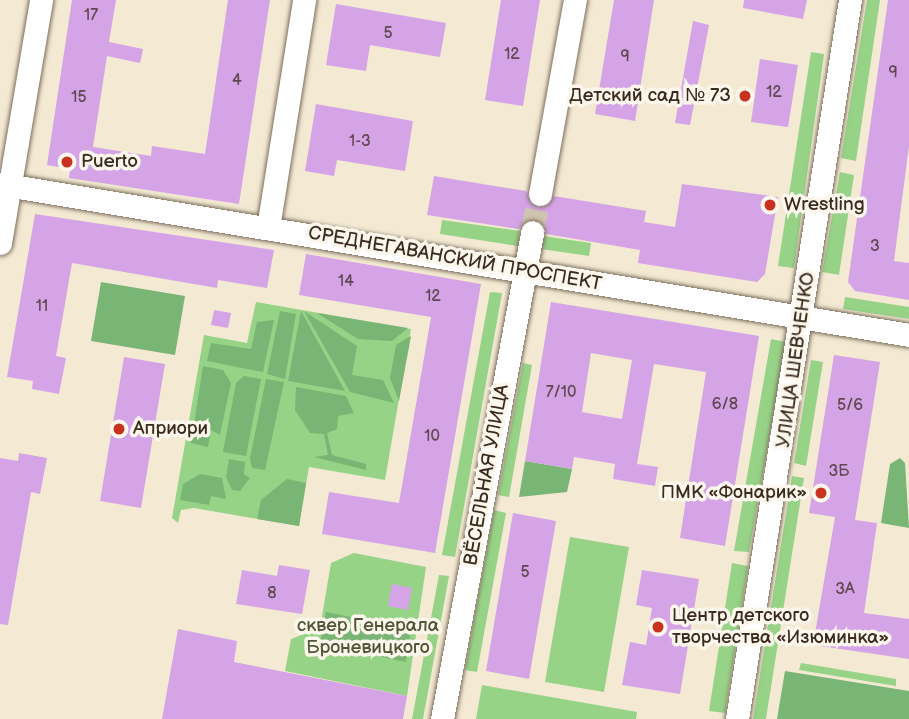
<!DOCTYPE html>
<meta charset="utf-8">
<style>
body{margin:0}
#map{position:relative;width:909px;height:719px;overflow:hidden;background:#f4ead3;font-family:"Balsamiq Sans",sans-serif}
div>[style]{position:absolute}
.green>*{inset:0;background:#97d387}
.forest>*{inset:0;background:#79b574}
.building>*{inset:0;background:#d4a4e7}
.minor-tunnel>*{height:23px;margin-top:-11.5px;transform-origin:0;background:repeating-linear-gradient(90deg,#cfc4af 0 23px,transparent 0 34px)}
.roads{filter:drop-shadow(0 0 2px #7c6d5d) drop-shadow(0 0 2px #7c6d5d)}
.minor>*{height:23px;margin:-11.5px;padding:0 11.5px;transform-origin:11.5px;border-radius:11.5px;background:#fff}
.dots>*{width:19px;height:19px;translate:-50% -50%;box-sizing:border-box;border:4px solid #fbf7ec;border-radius:50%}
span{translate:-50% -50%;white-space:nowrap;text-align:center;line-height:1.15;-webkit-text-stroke:7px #fbf7ec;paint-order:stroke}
.number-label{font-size:16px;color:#614850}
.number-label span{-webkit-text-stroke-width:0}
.poi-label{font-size:19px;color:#3b2a1e}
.right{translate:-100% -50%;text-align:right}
.left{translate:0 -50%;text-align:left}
.street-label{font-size:19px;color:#3b2a1e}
.park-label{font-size:19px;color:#525438}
</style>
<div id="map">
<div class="green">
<i style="clip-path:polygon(867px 0,880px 0,856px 161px,841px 158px)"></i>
<i style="clip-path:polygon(811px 52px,824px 54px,794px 268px,778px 266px)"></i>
<i style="clip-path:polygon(840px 172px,854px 175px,839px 275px,822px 272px)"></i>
<i style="clip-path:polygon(442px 220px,520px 231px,518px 246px,440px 234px)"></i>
<i style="clip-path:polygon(543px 236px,591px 243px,589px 256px,541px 249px)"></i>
<i style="clip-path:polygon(490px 292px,502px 293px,455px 557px,442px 555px)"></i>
<i style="clip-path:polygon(845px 297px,909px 307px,909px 319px,843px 309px)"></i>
<i style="clip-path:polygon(256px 302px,411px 329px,385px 480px,309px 467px,299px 526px,194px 508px,181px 510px,178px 523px,172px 518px,204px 335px,247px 343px)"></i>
<i style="clip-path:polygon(771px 339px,786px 342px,749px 552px,734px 551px)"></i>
<i style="clip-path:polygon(811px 360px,823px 362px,806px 466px,794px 463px)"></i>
<i style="clip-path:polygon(523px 363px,532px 365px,509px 497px,498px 495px)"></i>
<i style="clip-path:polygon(792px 476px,804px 478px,766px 719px,753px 719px)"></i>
<i style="clip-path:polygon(494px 510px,506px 513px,477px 672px,465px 670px)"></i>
<i style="clip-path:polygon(570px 537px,629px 547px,604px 692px,545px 682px)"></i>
<i style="clip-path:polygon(354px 553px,426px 567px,407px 696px,285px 671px,291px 639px,320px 628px,331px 563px)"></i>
<i style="clip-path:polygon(732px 563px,748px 566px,725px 713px,709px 711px)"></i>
<i style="clip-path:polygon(439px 575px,449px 576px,423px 719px,412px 719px)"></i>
<i style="clip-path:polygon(801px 663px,896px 679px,896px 686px,799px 670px)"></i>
<i style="clip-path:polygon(482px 685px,637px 712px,636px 719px,476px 719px)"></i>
</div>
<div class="forest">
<i style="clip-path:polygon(101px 282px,185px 296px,175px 355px,91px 341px)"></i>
<i style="clip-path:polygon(280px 311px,296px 314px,285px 379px,267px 374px)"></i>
<i style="clip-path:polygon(301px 311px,345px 391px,288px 381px)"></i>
<i style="clip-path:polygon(304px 311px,357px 346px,352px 375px,383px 380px,394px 403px,350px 392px)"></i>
<i style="clip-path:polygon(317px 313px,408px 328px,392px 341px,358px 339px)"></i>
<i style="clip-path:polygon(274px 320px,263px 372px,207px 361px,211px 343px,251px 349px,257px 322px)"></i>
<i style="clip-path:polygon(411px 336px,399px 401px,390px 378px,396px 345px)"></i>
<i style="clip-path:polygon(203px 366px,223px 370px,231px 383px,220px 435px,211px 430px,208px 447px,191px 443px)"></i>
<i style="clip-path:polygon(244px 376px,261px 379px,246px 456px,223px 452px,236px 383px)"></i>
<i style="clip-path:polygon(266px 379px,284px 382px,265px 470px,252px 468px,250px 458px)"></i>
<i style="clip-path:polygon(296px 387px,346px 396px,354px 413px,338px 416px,337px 429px,327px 433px,332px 455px,366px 464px,366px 470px,314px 457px,328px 455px,324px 434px,310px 433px,295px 410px)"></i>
<i style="clip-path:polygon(900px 458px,905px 463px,909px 528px,881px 523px,890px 464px)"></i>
<i style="clip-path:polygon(229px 459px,245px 462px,244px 474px,250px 478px,240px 491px,232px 490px,226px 477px)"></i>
<i style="clip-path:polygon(525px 461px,572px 469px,567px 492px,519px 497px)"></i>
<i style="clip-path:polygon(200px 474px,222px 478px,226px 499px,211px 496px,209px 505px,180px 500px,183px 484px)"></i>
<i style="clip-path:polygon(287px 479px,306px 483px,299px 526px,257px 519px,261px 500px)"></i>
<i style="clip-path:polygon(326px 612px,411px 629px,406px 662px,320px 644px)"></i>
<i style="clip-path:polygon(785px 671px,909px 691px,909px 719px,777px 719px)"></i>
</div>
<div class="building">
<i style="clip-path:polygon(72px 0,116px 0,109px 42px,143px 49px,140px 63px,107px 56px,93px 147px,151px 156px,152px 146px,205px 154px,228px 0,270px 0,239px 204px,69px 178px,70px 169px,47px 165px)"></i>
<i style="clip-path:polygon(501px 0,540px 0,523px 106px,485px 100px)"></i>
<i style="clip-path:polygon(614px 0,654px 0,635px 121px,595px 114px)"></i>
<i style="clip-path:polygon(744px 0,807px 0,803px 19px,743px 8px)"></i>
<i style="clip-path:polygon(888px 0,909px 0,909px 146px,894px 261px,909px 263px,909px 300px,855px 291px,848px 282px)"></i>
<i style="clip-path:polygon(336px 4px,446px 23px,440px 57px,370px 45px,366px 71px,326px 65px)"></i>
<i style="clip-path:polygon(693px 21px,709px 25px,690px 125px,675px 123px)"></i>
<i style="clip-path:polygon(760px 59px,798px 65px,788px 127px,751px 122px)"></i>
<i style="clip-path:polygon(316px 104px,413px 121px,405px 171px,337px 160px,334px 176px,305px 171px)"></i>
<i style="clip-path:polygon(434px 176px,526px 191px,538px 208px,554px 196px,646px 211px,644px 222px,675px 227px,682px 184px,778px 197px,765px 274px,757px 282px,638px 263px,640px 250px,546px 234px,534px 218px,518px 229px,427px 215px)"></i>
<i style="clip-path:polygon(35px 214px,274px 250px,267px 288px,218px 280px,217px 288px,72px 263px,56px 356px,66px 358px,59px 394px,32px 389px,33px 381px,7px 377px)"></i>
<i style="clip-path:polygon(306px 254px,481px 284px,435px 553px,322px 534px,329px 492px,399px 503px,431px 317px,299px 295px)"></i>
<i style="clip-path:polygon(evenodd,551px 302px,759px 336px,725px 546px,680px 538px,706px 372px,654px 364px,637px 464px,658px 467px,655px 486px,613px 479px,615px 464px,574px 457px,572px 469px,525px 461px,551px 302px,591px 353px,632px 360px,622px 419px,582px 412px,591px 353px)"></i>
<i style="clip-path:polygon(214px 310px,231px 313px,228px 328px,211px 325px)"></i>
<i style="clip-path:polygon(834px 355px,880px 362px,855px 520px,877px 523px,864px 613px,909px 619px,909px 659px,813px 645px,835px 517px,809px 513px)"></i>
<i style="clip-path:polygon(124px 357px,165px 364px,141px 508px,100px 501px)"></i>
<i style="clip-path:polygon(19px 453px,47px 458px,40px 494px,31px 492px,8px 625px,0 624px,0 458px,18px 461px)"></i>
<i style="clip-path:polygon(513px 513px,556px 521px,529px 679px,486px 671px)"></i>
<i style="clip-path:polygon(279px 565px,310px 570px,302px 614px,236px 604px,242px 570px,277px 576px)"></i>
<i style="clip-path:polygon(642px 570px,699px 579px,680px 694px,622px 685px,630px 642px,646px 645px,652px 608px,636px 605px)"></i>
<i style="clip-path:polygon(392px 584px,412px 588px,408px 610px,388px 606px)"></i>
<i style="clip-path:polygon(178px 629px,237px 641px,234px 662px,407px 696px,403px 719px,162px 719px)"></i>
</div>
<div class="minor-tunnel">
<i style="left:532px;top:232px;width:39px;rotate:-78deg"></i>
</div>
<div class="roads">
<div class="minor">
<i style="left:0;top:184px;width:921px;rotate:9.43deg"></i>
<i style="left:540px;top:194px;width:197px;rotate:-79.8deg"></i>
<i style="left:268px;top:228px;width:231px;rotate:-81deg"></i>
<i style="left:0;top:243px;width:246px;rotate:-80.4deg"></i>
<i style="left:442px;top:719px;width:495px;rotate:-79.5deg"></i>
<i style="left:737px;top:719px;width:728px;rotate:-81.07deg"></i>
</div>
</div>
<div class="dots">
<i style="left:745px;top:96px;background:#c8321e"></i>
<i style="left:67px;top:162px;background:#c8321e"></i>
<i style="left:770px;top:205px;background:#c8321e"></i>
<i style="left:119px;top:429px;background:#c8321e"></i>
<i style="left:821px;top:493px;background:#c8321e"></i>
<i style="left:658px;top:627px;background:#c8321e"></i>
</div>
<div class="number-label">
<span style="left:91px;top:16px">17</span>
<span style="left:388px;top:34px">5</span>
<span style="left:512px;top:55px">12</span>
<span style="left:625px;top:57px">9</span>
<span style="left:893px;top:73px">9</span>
<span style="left:237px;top:81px">4</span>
<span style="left:774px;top:93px">12</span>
<span style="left:79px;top:98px">15</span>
<span style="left:360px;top:142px">1-3</span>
<span style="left:875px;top:247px">3</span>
<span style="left:346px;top:282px">14</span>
<span style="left:433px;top:297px">12</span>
<span style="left:42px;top:307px">11</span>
<span style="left:561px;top:393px">7/10</span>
<span style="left:725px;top:405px">6/8</span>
<span style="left:850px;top:406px">5/6</span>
<span style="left:432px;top:437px">10</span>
<span style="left:839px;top:472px">3Б</span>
<span style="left:525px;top:573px">5</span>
<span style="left:845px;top:590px">3А</span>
<span style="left:272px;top:594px">8</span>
</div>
<div class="poi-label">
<span class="right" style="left:731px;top:96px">Детский сад № 73</span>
<span class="left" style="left:81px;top:162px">Puerto</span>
<span class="left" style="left:784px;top:205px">Wrestling</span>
<span class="left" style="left:133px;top:429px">Априори</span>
<span class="right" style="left:807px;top:493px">ПМК «Фонарик»</span>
<span class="left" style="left:672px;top:627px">Центр детского<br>творчества «Изюминка»</span>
</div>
<div class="street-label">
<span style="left:455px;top:259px;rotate:10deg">СРЕДНЕГАВАНСКИЙ ПРОСПЕКТ</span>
<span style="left:796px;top:360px;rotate:-82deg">УЛИЦА ШЕВЧЕНКО</span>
<span style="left:487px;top:475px;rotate:-80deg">ВЁСЕЛЬНАЯ УЛИЦА</span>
</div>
<div class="park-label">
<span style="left:368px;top:637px">сквер Генерала<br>Броневицкого</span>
</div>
</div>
